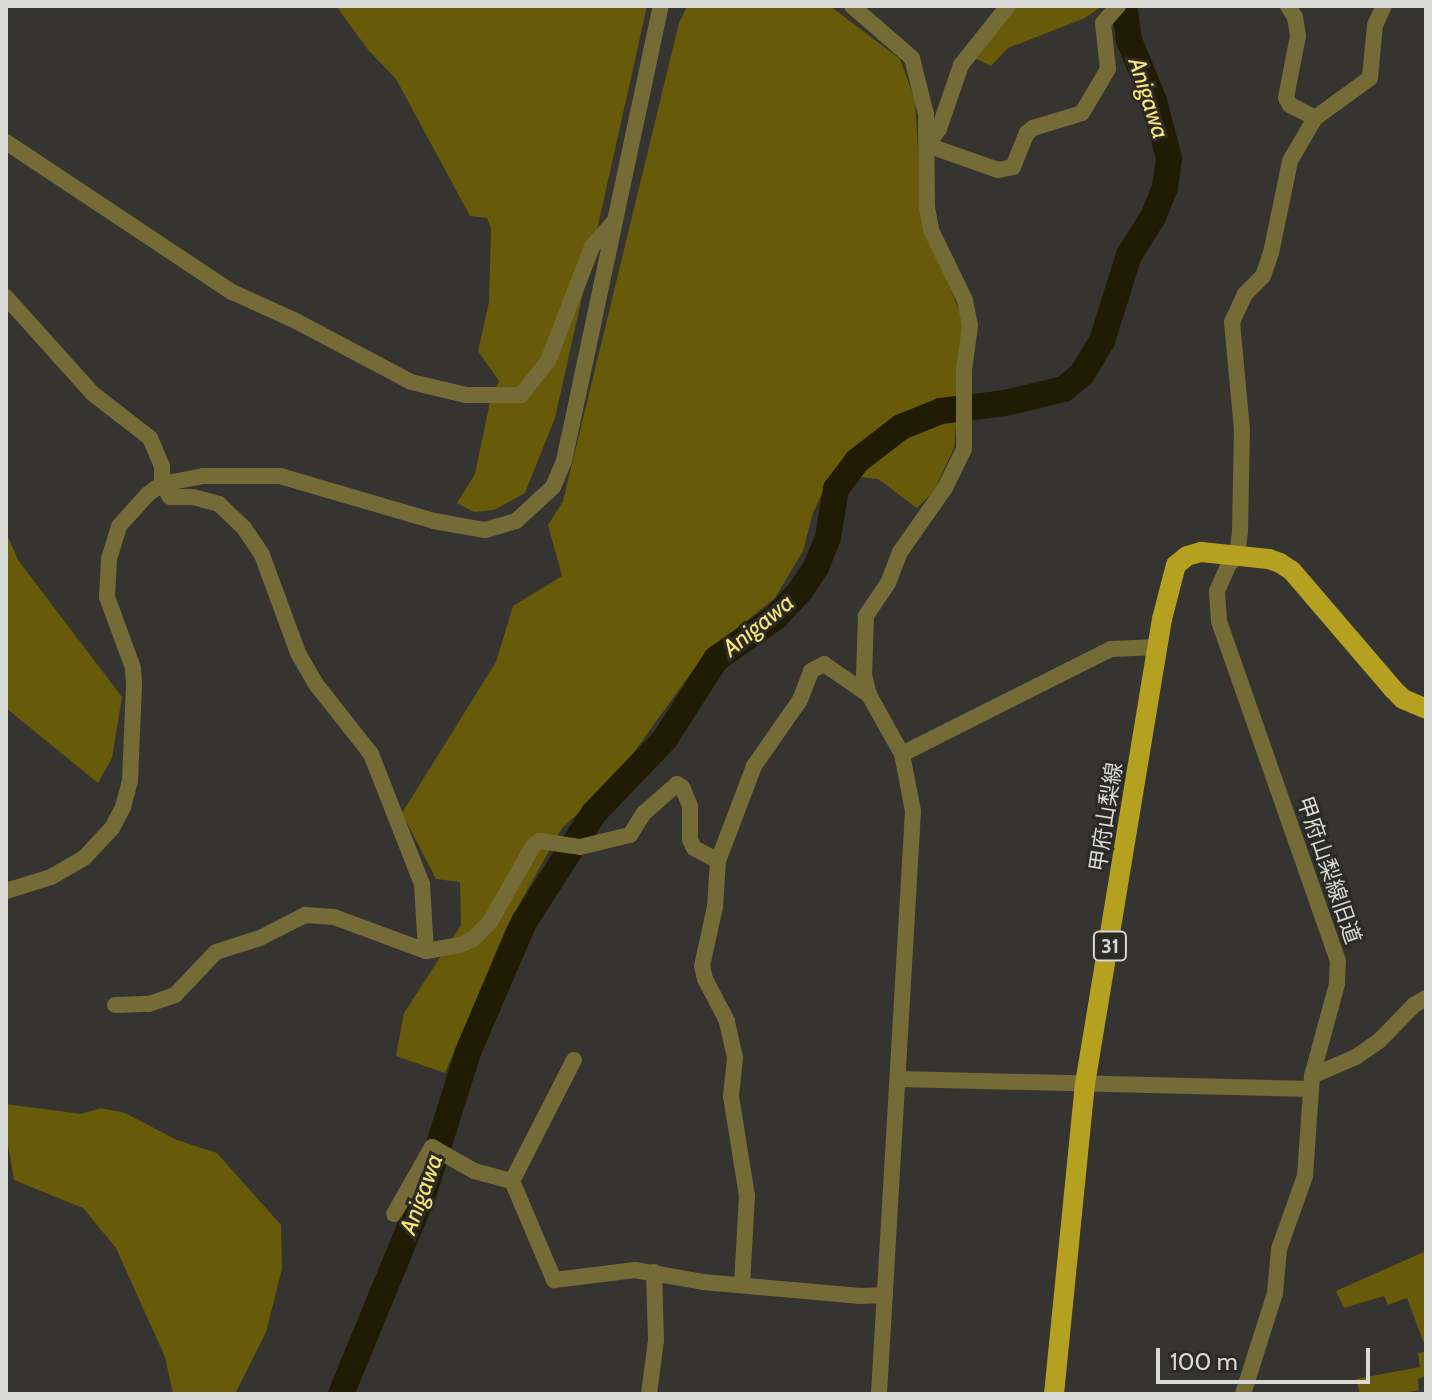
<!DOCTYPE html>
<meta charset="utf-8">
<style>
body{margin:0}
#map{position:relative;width:1432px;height:1400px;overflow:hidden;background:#353430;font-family:Cabin,"Noto Sans JP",sans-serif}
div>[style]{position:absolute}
.green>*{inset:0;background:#675a09}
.river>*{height:26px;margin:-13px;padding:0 13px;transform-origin:13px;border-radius:13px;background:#201b03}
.minor>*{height:16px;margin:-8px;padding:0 8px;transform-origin:8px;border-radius:8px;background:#756b37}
.tertiary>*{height:16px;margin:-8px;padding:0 8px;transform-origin:8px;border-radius:8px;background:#756b37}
.primary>*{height:20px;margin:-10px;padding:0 10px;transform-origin:10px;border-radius:10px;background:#b5a01f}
span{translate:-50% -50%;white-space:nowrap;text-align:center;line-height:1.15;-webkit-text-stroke:6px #2b2a26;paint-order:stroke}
.shield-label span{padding:2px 6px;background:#2b2a26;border:2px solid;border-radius:6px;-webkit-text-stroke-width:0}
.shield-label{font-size:20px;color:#d8d8d5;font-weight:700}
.street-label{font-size:22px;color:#d8d8d5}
.water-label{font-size:24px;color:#fae678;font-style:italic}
.frame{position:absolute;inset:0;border:8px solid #d8d8d5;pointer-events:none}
.scale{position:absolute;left:1156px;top:1348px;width:214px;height:36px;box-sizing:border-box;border:4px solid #d8d8d5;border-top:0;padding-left:10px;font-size:24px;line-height:28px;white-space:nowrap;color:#d8d8d5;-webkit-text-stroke:6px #2b2a26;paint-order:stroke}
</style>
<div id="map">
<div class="green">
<i style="clip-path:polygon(336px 6px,647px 6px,555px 418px,525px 493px,494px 510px,474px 512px,457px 503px,475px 474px,490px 402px,499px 381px,478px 351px,489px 302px,491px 228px,487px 218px,470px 216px,396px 79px,369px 51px)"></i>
<i style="clip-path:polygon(687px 6px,830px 6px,900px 59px,915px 100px,922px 217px,965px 325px,954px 448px,934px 491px,917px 508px,878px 479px,831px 474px,813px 513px,803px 551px,775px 598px,704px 655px,614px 780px,562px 828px,506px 928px,445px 1073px,396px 1056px,404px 1013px,461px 925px,460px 882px,436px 879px,402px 813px,496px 662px,513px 606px,562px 576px,548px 525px,563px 501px,679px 23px)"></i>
<i style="clip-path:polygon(1017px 6px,1102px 6px,1085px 18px,1008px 48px,991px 66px,975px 58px)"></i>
<i style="clip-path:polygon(6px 532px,18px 560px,122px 697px,112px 758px,98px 783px,6px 708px)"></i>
<i style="clip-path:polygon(6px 1104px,81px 1114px,101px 1108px,125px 1113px,177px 1140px,217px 1153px,281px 1225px,282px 1269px,266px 1332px,235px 1394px,173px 1394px,165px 1357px,116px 1248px,83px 1208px,14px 1180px,6px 1134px)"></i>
<i style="clip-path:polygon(1426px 1251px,1426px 1349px,1407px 1298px,1388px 1305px,1384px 1296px,1344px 1308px,1336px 1291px)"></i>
<i style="clip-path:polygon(1426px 1351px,1426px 1376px,1418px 1379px,1419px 1390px,1399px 1394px,1360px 1394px,1356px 1379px,1420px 1367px,1418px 1353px)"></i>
</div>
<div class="river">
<i style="left:341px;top:1394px;width:215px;rotate:-67.6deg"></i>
<i style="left:423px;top:1195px;width:150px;rotate:-72.5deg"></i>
<i style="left:468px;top:1052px;width:142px;rotate:-66.7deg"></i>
<i style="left:524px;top:922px;width:130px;rotate:-57.3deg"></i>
<i style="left:594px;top:813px;width:103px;rotate:-46.2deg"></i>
<i style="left:665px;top:739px;width:95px;rotate:-57.5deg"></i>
<i style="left:716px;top:659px;width:73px;rotate:-35deg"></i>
<i style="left:776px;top:617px;width:35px;rotate:-47deg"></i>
<i style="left:800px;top:591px;width:29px;rotate:-56deg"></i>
<i style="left:816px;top:567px;width:32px;rotate:-68deg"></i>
<i style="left:828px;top:537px;width:49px;rotate:-80.5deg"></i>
<i style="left:836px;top:489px;width:35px;rotate:-53deg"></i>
<i style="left:857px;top:461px;width:56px;rotate:-37.7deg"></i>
<i style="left:901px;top:427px;width:43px;rotate:-21.8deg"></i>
<i style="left:941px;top:411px;width:64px;rotate:-7.1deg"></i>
<i style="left:1005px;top:403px;width:61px;rotate:-13.3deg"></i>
<i style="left:1064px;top:389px;width:23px;rotate:-40deg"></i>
<i style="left:1082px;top:374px;width:39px;rotate:-59deg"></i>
<i style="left:1102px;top:341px;width:90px;rotate:-72.6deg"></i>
<i style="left:1129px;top:255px;width:45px;rotate:-57.7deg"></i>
<i style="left:1153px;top:217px;width:32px;rotate:-68deg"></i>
<i style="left:1165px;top:187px;width:29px;rotate:-82deg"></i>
<i style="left:1169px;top:158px;width:59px;rotate:-104.7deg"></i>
<i style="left:1154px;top:101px;width:66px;rotate:-112.3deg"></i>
<i style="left:1129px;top:40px;width:34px;rotate:-98deg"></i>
</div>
<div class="minor">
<i style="left:852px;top:6px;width:79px;rotate:40.9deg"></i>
<i style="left:912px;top:58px;width:58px;rotate:76deg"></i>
<i style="left:926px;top:114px;width:93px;rotate:89.4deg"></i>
<i style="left:927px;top:207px;width:23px;rotate:80deg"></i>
<i style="left:931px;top:230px;width:78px;rotate:64.1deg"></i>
<i style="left:965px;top:300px;width:26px;rotate:79deg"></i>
<i style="left:970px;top:326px;width:44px;rotate:97.8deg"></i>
<i style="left:964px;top:370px;width:79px;rotate:90deg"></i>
<i style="left:964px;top:449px;width:43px;rotate:116deg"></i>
<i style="left:945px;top:488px;width:78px;rotate:125.1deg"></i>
<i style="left:900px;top:552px;width:33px;rotate:111deg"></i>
<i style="left:888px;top:583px;width:40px;rotate:124deg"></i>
<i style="left:866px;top:616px;width:59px;rotate:91.9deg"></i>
<i style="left:864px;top:675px;width:21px;rotate:76deg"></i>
<i style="left:869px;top:695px;width:68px;rotate:60.8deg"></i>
<i style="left:902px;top:754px;width:58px;rotate:79.1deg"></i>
<i style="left:913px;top:811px;width:584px;rotate:93.34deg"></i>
<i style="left:1288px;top:6px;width:13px;rotate:58deg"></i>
<i style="left:1295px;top:17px;width:19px;rotate:81deg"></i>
<i style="left:1298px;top:36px;width:63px;rotate:101deg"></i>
<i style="left:1286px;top:98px;width:8px;rotate:60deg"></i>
<i style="left:1290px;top:105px;width:28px;rotate:27deg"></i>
<i style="left:6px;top:142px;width:271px;rotate:33.6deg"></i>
<i style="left:232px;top:292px;width:68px;rotate:24.3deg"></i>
<i style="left:294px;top:320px;width:132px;rotate:27.9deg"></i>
<i style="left:411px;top:382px;width:57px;rotate:13.3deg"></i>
<i style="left:466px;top:395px;width:55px"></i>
<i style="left:521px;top:395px;width:43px;rotate:-51.5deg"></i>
<i style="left:548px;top:361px;width:122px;rotate:-68.9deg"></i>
<i style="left:592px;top:247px;width:35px;rotate:-49deg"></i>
<i style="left:927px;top:145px;width:75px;rotate:19.4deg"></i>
<i style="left:998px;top:170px;width:15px;rotate:-11deg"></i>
<i style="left:1013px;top:167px;width:37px;rotate:-68deg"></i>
<i style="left:1027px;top:133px;width:8px;rotate:-40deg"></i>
<i style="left:1033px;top:128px;width:51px;rotate:-17deg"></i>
<i style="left:1082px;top:113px;width:51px;rotate:-59.4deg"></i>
<i style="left:1108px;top:69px;width:46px;rotate:-96.2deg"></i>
<i style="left:1103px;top:23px;width:23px;rotate:-49deg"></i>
<i style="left:927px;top:145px;width:20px;rotate:-53deg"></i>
<i style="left:939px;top:129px;width:68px;rotate:-71deg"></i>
<i style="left:961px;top:65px;width:75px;rotate:-51.5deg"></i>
<i style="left:6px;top:297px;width:129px;rotate:48.1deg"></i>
<i style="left:92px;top:393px;width:73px;rotate:37.8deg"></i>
<i style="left:150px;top:438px;width:30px;rotate:67deg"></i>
<i style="left:162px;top:466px;width:18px;rotate:90deg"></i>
<i style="left:162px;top:484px;width:15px;rotate:58deg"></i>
<i style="left:170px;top:497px;width:23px"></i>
<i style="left:193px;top:497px;width:27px;rotate:15deg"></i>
<i style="left:219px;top:504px;width:35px;rotate:44deg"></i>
<i style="left:244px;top:528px;width:32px;rotate:56deg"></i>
<i style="left:262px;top:555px;width:104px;rotate:69.8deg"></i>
<i style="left:298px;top:653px;width:34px;rotate:60deg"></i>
<i style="left:315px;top:683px;width:90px;rotate:51.7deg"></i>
<i style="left:371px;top:754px;width:140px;rotate:68.6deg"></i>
<i style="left:422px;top:884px;width:67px;rotate:86.6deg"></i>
<i style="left:902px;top:754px;width:234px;rotate:-26.7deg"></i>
<i style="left:1111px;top:649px;width:47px;rotate:-2.4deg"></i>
<i style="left:115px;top:1005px;width:34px;rotate:-2deg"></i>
<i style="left:149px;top:1004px;width:28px;rotate:-19deg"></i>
<i style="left:175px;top:995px;width:59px;rotate:-46.4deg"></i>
<i style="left:216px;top:952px;width:46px;rotate:-17.7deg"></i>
<i style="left:260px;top:938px;width:51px;rotate:-27.1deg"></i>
<i style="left:305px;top:915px;width:29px;rotate:4deg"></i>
<i style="left:334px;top:917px;width:98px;rotate:20.3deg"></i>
<i style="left:426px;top:951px;width:35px;rotate:-10deg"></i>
<i style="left:460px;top:945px;width:14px;rotate:-25deg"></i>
<i style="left:473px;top:939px;width:24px;rotate:-45deg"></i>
<i style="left:490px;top:922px;width:87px;rotate:-60.5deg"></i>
<i style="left:533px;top:846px;width:8px;rotate:-40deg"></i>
<i style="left:539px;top:841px;width:41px;rotate:8.3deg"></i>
<i style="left:580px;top:847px;width:51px;rotate:-13.5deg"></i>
<i style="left:630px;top:835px;width:26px;rotate:-58deg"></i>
<i style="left:644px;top:813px;width:44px;rotate:-41.3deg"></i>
<i style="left:677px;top:784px;width:6px;rotate:31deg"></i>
<i style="left:682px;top:787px;width:21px;rotate:67deg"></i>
<i style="left:690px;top:806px;width:34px;rotate:90deg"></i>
<i style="left:690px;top:840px;width:9px;rotate:63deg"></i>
<i style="left:694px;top:848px;width:27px;rotate:28deg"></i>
<i style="left:1312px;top:1076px;width:48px;rotate:-23.4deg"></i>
<i style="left:1356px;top:1057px;width:29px;rotate:-35deg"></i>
<i style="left:1380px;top:1040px;width:49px;rotate:-45.8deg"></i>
<i style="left:1414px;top:1005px;width:14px;rotate:-30deg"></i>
<i style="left:900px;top:1079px;width:411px;rotate:1.4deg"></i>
<i style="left:512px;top:1181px;width:108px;rotate:67deg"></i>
<i style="left:554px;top:1280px;width:82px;rotate:-7deg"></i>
<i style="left:635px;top:1270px;width:69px;rotate:10deg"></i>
<i style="left:703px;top:1282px;width:158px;rotate:5.1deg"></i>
<i style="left:860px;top:1296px;width:25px;rotate:-2deg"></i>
<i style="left:512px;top:1181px;width:136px;rotate:-62.9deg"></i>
<i style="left:394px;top:1214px;width:77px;rotate:-60.4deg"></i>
<i style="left:432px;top:1147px;width:48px;rotate:29.7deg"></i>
<i style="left:474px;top:1171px;width:39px;rotate:15deg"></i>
<i style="left:742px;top:1285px;width:89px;rotate:-86.8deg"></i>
<i style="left:747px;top:1196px;width:101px;rotate:-99.1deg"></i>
<i style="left:731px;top:1096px;width:39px;rotate:-84deg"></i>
<i style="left:735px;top:1057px;width:37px;rotate:-103deg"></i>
<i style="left:727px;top:1021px;width:47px;rotate:-117.6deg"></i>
<i style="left:705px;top:979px;width:13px;rotate:-103deg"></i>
<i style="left:702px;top:966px;width:60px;rotate:-77.6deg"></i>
<i style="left:715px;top:907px;width:46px;rotate:-86.3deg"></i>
<i style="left:718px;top:861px;width:102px;rotate:-69.2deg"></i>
<i style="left:754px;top:766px;width:80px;rotate:-55.1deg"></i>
<i style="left:800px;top:700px;width:31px;rotate:-69deg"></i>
<i style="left:811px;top:671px;width:15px;rotate:-28deg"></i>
<i style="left:824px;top:664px;width:55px;rotate:34.6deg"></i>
<i style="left:649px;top:1394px;width:54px;rotate:-82.6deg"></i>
<i style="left:656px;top:1340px;width:68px;rotate:-91.7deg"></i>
<i style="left:1243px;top:1394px;width:106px;rotate:-72.4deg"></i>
<i style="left:1275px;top:1293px;width:44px;rotate:-84.8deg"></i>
<i style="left:1279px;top:1249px;width:77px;rotate:-70.4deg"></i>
<i style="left:1305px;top:1176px;width:100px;rotate:-86deg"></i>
<i style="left:1312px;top:1076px;width:95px;rotate:-74.8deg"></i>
<i style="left:1337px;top:984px;width:23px;rotate:-88deg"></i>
<i style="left:1338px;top:961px;width:360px;rotate:-109.3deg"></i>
<i style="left:1219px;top:621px;width:30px;rotate:-94deg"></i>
<i style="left:1217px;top:591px;width:30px;rotate:-66deg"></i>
<i style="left:1229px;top:564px;width:11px;rotate:-45deg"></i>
<i style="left:1237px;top:556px;width:25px;rotate:-83deg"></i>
<i style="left:1240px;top:531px;width:101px;rotate:-88.9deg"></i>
<i style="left:1242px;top:430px;width:108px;rotate:-95.3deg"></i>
<i style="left:1232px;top:322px;width:31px;rotate:-65deg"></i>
<i style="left:1245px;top:294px;width:25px;rotate:-45deg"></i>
<i style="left:1263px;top:276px;width:24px;rotate:-71deg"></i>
<i style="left:1271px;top:253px;width:94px;rotate:-78.3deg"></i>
<i style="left:1290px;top:161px;width:50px;rotate:-59.8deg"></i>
<i style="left:1315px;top:118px;width:68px;rotate:-36deg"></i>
<i style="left:1370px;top:78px;width:53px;rotate:-84.6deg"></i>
<i style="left:1375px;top:25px;width:21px;rotate:-65deg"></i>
</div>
<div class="tertiary">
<i style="left:6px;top:891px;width:47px;rotate:-17.3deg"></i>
<i style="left:51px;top:877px;width:39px;rotate:-30deg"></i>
<i style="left:85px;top:857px;width:40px;rotate:-47deg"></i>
<i style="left:112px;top:828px;width:24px;rotate:-62deg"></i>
<i style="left:123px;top:807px;width:27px;rotate:-75deg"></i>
<i style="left:130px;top:781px;width:97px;rotate:-87.6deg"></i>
<i style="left:134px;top:684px;width:16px;rotate:-94deg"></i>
<i style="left:133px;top:668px;width:76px;rotate:-110.1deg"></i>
<i style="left:107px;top:597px;width:38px;rotate:-87deg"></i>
<i style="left:109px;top:559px;width:34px;rotate:-73deg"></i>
<i style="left:119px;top:526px;width:43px;rotate:-47.8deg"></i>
<i style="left:148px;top:494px;width:17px;rotate:-36deg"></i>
<i style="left:162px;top:484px;width:42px;rotate:-11deg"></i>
<i style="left:203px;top:476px;width:77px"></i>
<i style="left:280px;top:476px;width:160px;rotate:16.3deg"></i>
<i style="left:434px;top:521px;width:52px;rotate:10deg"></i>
<i style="left:485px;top:530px;width:32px;rotate:-16deg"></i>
<i style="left:516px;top:521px;width:50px;rotate:-42.6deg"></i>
<i style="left:553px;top:487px;width:28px;rotate:-67deg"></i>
<i style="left:564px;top:461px;width:465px;rotate:-78deg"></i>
</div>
<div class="primary">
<i style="left:1054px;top:1394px;width:312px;rotate:-84.3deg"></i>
<i style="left:1085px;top:1084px;width:471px;rotate:-80.6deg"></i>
<i style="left:1162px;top:619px;width:56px;rotate:-75.5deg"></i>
<i style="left:1176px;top:565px;width:14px;rotate:-39deg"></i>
<i style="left:1187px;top:556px;width:15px;rotate:-16deg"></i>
<i style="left:1201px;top:552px;width:68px;rotate:5.9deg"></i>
<i style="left:1269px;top:559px;width:12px;rotate:20deg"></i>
<i style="left:1280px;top:563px;width:14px;rotate:34deg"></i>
<i style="left:1292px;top:571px;width:155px;rotate:49.4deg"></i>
<i style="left:1393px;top:689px;width:14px;rotate:45deg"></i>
<i style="left:1403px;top:699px;width:25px;rotate:23deg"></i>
</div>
<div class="shield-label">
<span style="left:1110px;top:946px">31</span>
</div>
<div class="street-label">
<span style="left:1106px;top:817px;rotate:-81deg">甲府山梨線</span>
<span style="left:1329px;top:870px;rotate:71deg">甲府山梨線旧道</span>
</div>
<div class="water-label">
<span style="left:1149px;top:98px;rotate:72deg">Anigawa</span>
<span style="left:758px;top:625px;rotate:-39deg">Anigawa</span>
<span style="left:421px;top:1194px;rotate:-70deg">Anigawa</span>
</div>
<div class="frame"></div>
<div class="scale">100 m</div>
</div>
